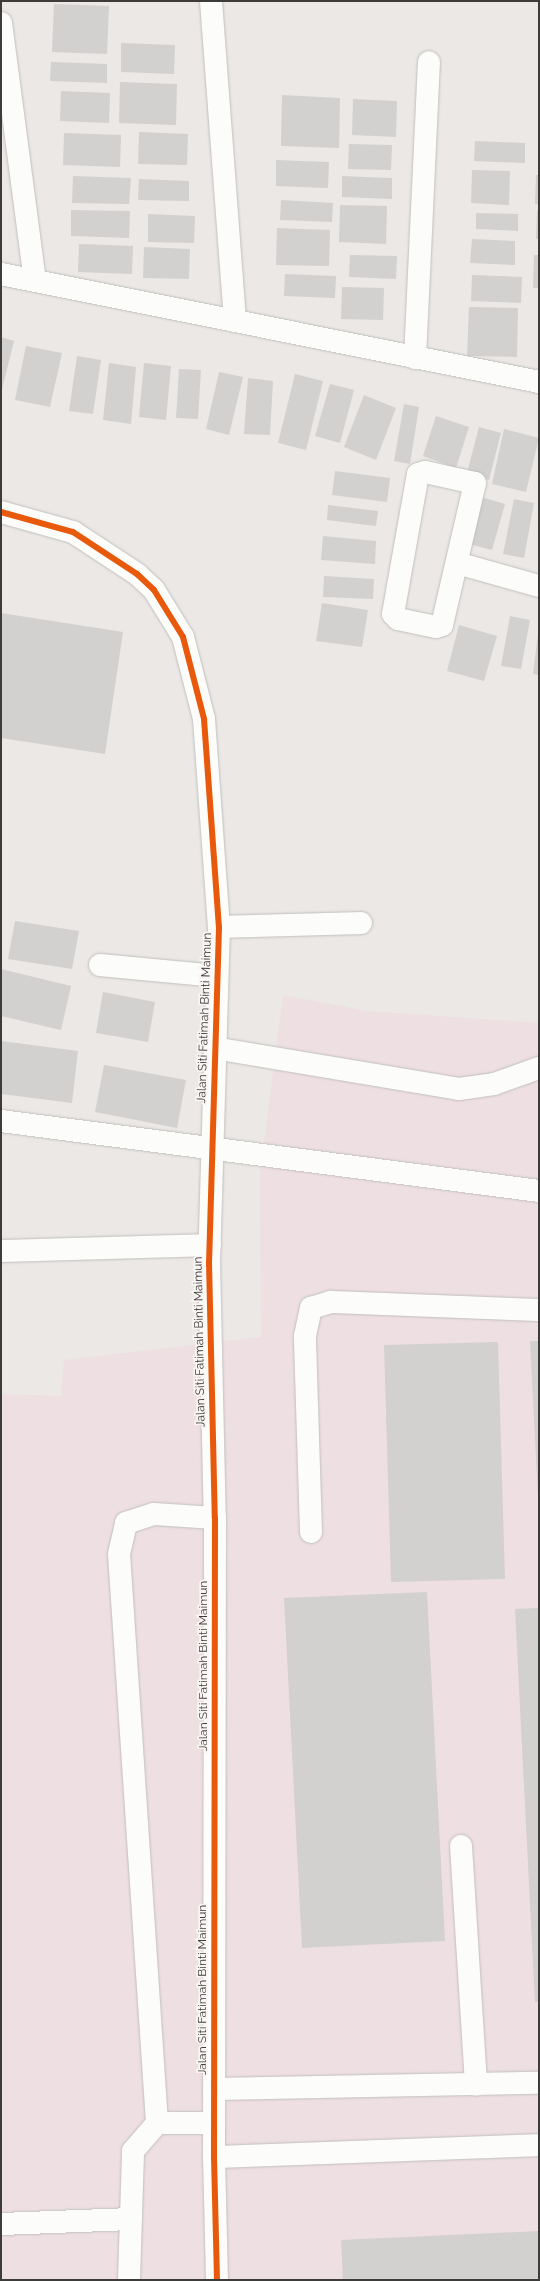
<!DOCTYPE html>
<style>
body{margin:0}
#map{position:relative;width:540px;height:2281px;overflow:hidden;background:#ebe8e6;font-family:Raleway,sans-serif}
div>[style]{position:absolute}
.industrial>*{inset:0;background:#eedfe3}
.building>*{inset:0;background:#d3d0d0}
.roads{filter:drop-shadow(0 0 1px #c1bfbd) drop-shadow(0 0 1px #c1bfbd)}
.minor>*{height:22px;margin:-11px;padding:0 11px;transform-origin:11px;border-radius:11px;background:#fcfcfb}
.cycleway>*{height:6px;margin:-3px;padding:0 3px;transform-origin:3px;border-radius:3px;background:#e8590c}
span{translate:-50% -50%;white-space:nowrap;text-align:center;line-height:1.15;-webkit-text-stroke:3.5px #f9f5f3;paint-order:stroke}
.street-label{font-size:12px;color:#3e3c3b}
.frame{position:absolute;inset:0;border:2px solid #3e3c3b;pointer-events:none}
</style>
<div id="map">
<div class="industrial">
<i style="clip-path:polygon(283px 995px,367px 1011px,539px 1023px,539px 2280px,1px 2280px,1px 1394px,61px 1396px,64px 1360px,261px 1337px,260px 1173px)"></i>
</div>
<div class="building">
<i style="clip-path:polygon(54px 4px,109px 6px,107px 54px,52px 52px)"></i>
<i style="clip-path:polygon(121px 43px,175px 45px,174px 74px,121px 72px)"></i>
<i style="clip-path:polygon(51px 62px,107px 64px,107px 83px,50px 81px)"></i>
<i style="clip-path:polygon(120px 82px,177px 84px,176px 125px,119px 123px)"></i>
<i style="clip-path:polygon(61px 91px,110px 93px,109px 123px,60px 121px)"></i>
<i style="clip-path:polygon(282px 95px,340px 98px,339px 148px,281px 146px)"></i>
<i style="clip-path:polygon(353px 99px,397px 101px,396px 137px,352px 135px)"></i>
<i style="clip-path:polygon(139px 132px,188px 134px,187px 165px,138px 164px)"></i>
<i style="clip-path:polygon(64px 133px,121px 135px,120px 167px,63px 165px)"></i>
<i style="clip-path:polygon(475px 141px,525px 143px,525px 163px,474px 161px)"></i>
<i style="clip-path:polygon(349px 144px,392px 145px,391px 170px,348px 169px)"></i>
<i style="clip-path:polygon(276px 160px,329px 162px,328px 188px,276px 186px)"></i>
<i style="clip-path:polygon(472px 170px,510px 171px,509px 205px,471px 203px)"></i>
<i style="clip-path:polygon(536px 175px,539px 175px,539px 205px,535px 204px)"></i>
<i style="clip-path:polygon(73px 176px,131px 178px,129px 204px,72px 203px)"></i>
<i style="clip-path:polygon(342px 176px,392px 178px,392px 199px,342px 197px)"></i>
<i style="clip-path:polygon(139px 179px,189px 181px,189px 201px,138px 200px)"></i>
<i style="clip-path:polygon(281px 200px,333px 203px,332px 222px,280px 220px)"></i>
<i style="clip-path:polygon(340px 205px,387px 206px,386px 244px,339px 242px)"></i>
<i style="clip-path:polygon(71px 210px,130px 211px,129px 238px,71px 236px)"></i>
<i style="clip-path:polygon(537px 210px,539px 210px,539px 239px,536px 239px)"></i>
<i style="clip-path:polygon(476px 213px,518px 214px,518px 231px,476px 229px)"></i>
<i style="clip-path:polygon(148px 214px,195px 216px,194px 243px,148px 242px)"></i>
<i style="clip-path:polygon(277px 228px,330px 230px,329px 266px,276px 265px)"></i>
<i style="clip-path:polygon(472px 239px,515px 241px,515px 265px,470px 263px)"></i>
<i style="clip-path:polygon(79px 244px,133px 246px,132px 274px,78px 272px)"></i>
<i style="clip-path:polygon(144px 247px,190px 249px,189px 279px,143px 278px)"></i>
<i style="clip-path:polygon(350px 255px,397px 256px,396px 279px,349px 277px)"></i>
<i style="clip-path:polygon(534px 255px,539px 255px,539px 288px,533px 288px)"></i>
<i style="clip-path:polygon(285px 274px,336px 276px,335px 298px,284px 296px)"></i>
<i style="clip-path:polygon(472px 275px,522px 277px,521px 303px,471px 301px)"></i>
<i style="clip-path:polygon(342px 287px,384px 288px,383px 320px,341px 319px)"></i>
<i style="clip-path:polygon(469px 307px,518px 308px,517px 357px,467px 356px)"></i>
<i style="clip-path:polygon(1px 337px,14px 341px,2px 389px,1px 389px)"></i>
<i style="clip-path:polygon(26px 346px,62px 353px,50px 407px,15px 400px)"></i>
<i style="clip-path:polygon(77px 356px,101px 360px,93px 414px,69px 411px)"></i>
<i style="clip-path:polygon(109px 363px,136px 367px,131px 424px,103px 420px)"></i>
<i style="clip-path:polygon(144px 363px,171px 366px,166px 420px,139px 417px)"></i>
<i style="clip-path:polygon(179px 369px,201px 370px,198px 419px,176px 418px)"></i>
<i style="clip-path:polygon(219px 372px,243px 377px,229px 435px,206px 429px)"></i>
<i style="clip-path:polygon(295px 374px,323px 381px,306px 450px,278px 443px)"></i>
<i style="clip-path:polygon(248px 378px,273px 381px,270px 435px,244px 434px)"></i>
<i style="clip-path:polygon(330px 384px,354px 390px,340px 443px,315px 436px)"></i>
<i style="clip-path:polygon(364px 395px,396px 408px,376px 460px,344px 447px)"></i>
<i style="clip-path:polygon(404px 404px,419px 407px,410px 464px,394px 461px)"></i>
<i style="clip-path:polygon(436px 416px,469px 427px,456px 468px,423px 456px)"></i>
<i style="clip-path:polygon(479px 427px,501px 433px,489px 480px,467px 473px)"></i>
<i style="clip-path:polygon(504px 429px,539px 438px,526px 492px,492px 484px)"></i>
<i style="clip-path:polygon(335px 471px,390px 478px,387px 502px,332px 495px)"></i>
<i style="clip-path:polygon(481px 497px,505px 504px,492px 550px,469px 544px)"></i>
<i style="clip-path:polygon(514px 499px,534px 503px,524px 558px,503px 554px)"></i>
<i style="clip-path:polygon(328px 505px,378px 511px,376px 526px,327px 520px)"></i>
<i style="clip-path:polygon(323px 536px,376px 541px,375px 564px,321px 560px)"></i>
<i style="clip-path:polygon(324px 576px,374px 579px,373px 599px,323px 597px)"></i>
<i style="clip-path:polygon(322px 603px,368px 610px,362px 647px,316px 641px)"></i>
<i style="clip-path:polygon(1px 613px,123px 632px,105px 754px,1px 738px)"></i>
<i style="clip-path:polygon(510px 616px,530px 620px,521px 669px,501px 666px)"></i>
<i style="clip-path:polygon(459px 625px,497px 636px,484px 681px,447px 671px)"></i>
<i style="clip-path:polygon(538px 634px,539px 634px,539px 675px,533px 674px)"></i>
<i style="clip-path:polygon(15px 921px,79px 931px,72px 969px,8px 959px)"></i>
<i style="clip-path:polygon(1px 969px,71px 986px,61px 1030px,1px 1016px)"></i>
<i style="clip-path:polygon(103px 992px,155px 1002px,148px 1042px,96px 1033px)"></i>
<i style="clip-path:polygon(1px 1041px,78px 1051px,72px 1103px,1px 1094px)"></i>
<i style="clip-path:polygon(104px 1065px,186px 1080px,177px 1128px,95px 1112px)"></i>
<i style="clip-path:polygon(530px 1341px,539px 1341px,539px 1498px,538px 1498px)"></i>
<i style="clip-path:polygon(498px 1342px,505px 1579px,391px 1582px,384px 1345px)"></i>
<i style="clip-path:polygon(427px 1592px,445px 1941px,302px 1948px,284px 1598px)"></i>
<i style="clip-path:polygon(539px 1608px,539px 2002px,535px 2002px,515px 1609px)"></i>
<i style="clip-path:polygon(539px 2231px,539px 2280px,343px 2280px,341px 2240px)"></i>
</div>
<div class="roads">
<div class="minor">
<i style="left:211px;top:1px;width:321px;rotate:85.7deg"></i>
<i style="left:1px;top:23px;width:260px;rotate:82.5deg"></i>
<i style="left:1px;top:274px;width:549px;rotate:11.35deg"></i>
<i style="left:415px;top:358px;width:296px;rotate:-87.3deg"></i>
<i style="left:425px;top:472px;width:51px;rotate:12.4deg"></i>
<i style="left:475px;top:483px;width:146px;rotate:103.1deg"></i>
<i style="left:442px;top:625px;width:6px;rotate:162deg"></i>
<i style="left:436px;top:627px;width:39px;rotate:-168deg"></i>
<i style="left:398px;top:619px;width:7px;rotate:-135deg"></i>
<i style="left:393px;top:614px;width:142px;rotate:-79.9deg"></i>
<i style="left:418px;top:474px;width:7px;rotate:-16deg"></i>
<i style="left:1px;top:512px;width:75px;rotate:15.5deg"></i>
<i style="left:73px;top:532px;width:77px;rotate:33.3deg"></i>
<i style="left:137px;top:574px;width:23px;rotate:43deg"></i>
<i style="left:154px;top:590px;width:55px;rotate:58.3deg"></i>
<i style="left:183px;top:637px;width:85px;rotate:75.6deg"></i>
<i style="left:204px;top:719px;width:209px;rotate:85.9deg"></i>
<i style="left:219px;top:927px;width:335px;rotate:91.7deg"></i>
<i style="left:209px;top:1262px;width:256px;rotate:88.7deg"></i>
<i style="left:215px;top:1518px;width:639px;rotate:90.09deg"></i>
<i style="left:214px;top:2157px;width:123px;rotate:88.6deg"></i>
<i style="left:457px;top:563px;width:85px;rotate:15.7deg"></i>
<i style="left:219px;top:927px;width:142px;rotate:-1.6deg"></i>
<i style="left:100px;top:965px;width:117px;rotate:5.4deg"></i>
<i style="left:214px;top:1048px;width:248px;rotate:9.5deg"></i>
<i style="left:459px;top:1089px;width:35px;rotate:-8deg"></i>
<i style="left:494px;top:1084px;width:48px;rotate:-19.6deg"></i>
<i style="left:1px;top:1121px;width:543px;rotate:7.41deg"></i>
<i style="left:1px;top:1251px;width:209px;rotate:-1.6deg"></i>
<i style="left:311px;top:1532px;width:196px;rotate:-91.8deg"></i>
<i style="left:305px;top:1336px;width:29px;rotate:-78deg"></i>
<i style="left:311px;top:1308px;width:21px;rotate:-17deg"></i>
<i style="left:331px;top:1302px;width:208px;rotate:2.2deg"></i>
<i style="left:461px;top:1846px;width:239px;rotate:86.4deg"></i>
<i style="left:214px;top:2089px;width:325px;rotate:-1.1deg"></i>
<i style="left:157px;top:2123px;width:570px;rotate:-93.82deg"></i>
<i style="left:119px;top:1554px;width:32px;rotate:-77deg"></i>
<i style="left:126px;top:1523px;width:29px;rotate:-18deg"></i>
<i style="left:154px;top:1514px;width:61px;rotate:3.8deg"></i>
<i style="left:214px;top:2157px;width:325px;rotate:-2.1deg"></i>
<i style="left:1px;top:2224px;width:130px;rotate:-2.2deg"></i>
<i style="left:129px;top:2280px;width:129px;rotate:-88.2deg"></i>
<i style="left:133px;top:2151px;width:37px;rotate:-49deg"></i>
<i style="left:157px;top:2123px;width:57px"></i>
</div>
</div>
<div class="cycleway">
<i style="left:1px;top:512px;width:75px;rotate:15.5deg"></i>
<i style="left:73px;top:532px;width:77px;rotate:33.3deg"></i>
<i style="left:137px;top:574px;width:23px;rotate:43deg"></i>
<i style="left:154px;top:590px;width:55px;rotate:58.3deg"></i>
<i style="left:183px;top:637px;width:85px;rotate:75.6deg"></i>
<i style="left:204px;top:719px;width:209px;rotate:85.9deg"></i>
<i style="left:219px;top:927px;width:335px;rotate:91.7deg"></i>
<i style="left:209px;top:1262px;width:256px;rotate:88.7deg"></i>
<i style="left:215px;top:1518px;width:639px;rotate:90.09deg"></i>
<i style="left:214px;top:2157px;width:123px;rotate:88.6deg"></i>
</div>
<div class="street-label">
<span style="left:205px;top:1018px;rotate:-88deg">Jalan Siti Fatimah Binti Maimun</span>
<span style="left:200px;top:1342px;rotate:-91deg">Jalan Siti Fatimah Binti Maimun</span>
<span style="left:204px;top:1666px;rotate:-90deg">Jalan Siti Fatimah Binti Maimun</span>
<span style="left:203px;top:1990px;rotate:-90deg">Jalan Siti Fatimah Binti Maimun</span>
</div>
<div class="frame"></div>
</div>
